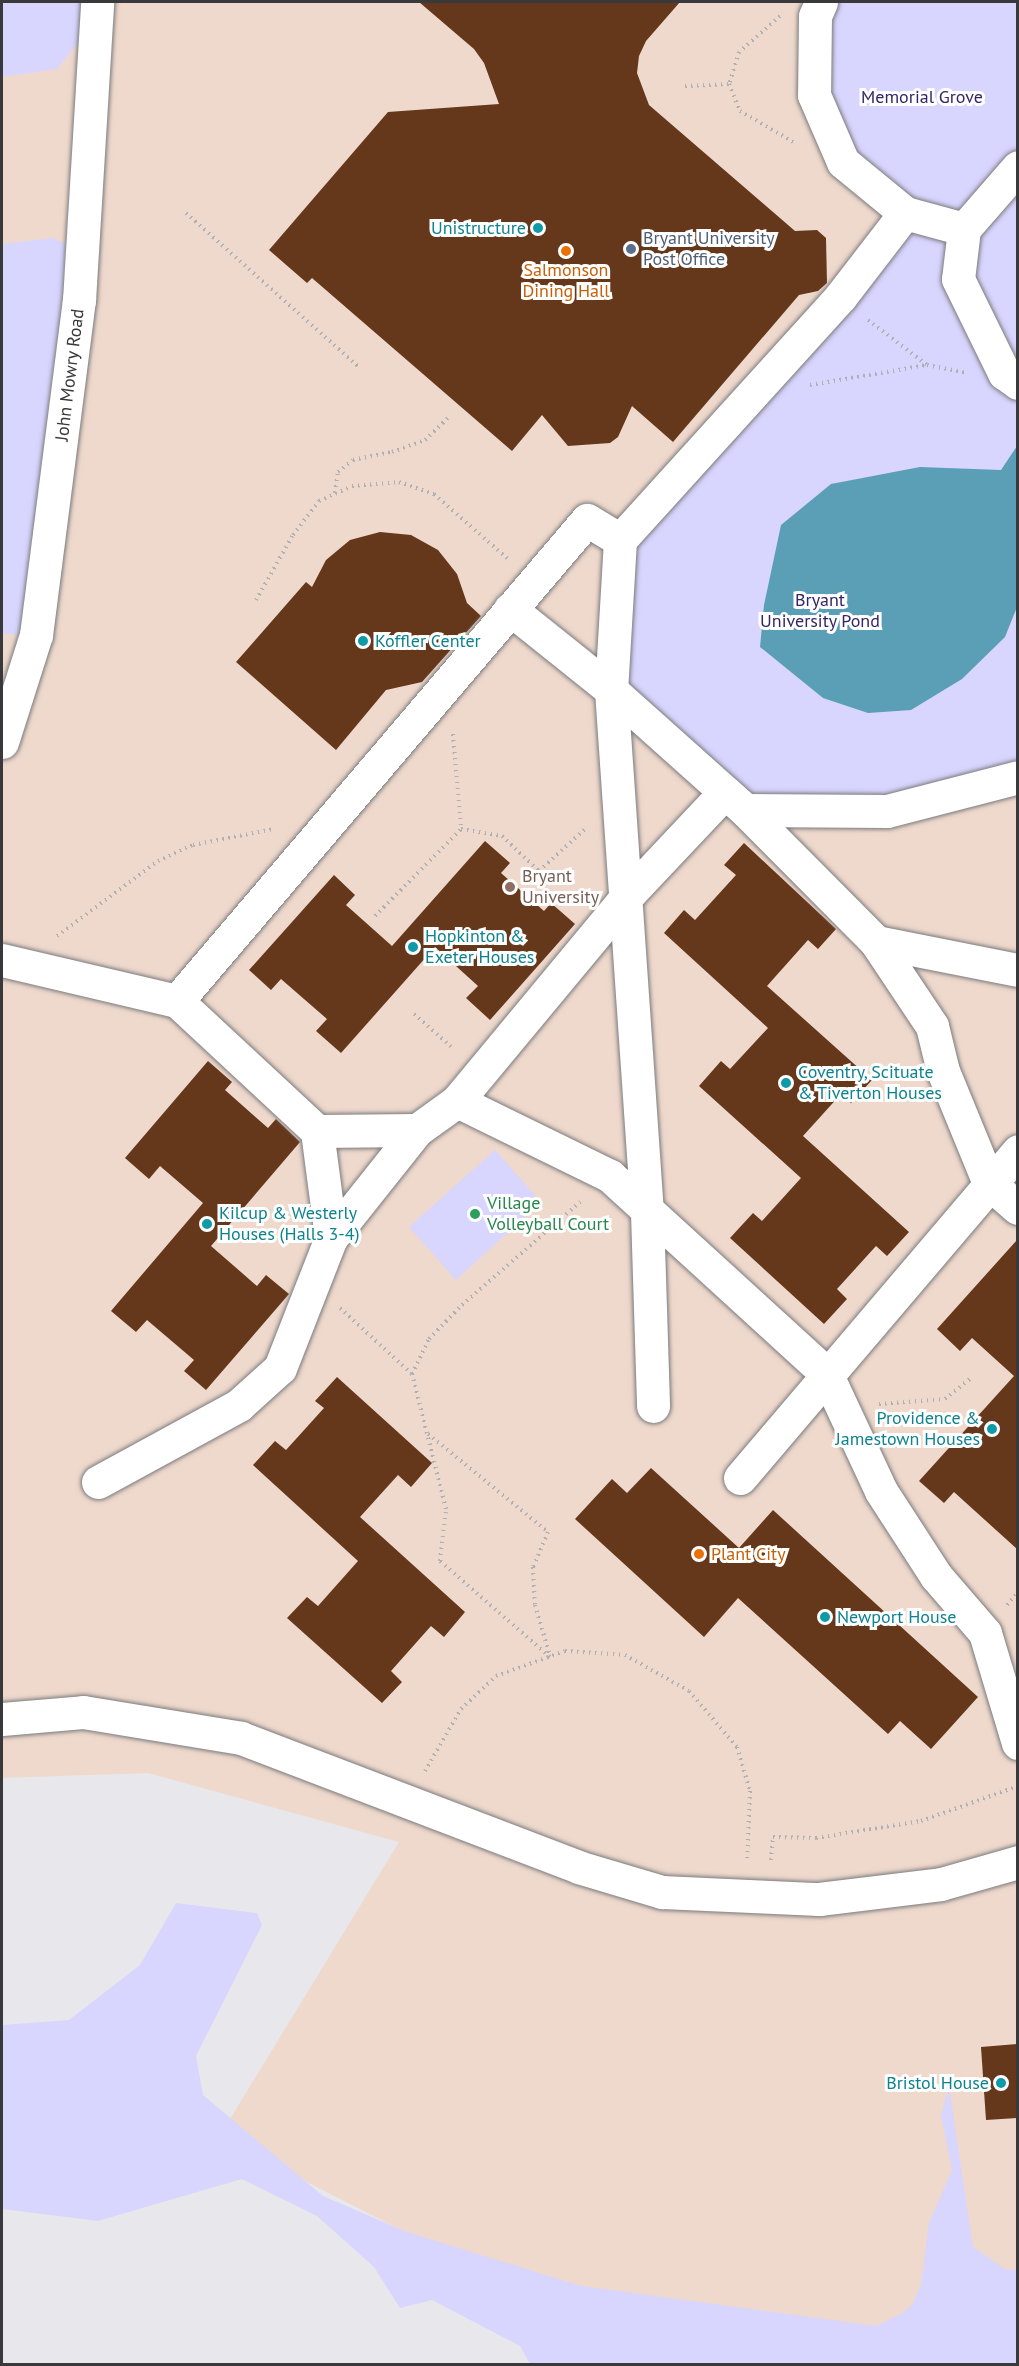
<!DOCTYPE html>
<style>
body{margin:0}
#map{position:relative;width:1019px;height:2366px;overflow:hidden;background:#e8e8ec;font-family:"PT Sans",sans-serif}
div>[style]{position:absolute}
.education>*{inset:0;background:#efd9cc}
.green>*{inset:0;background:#d8d5fe}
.water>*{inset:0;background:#5b9fb7}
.building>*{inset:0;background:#65371b}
.path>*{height:4px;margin-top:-2px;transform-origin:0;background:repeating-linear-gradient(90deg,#b0b0b3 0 1.5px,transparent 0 6px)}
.roads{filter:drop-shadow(0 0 2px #7b7b7e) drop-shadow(0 0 2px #7b7b7e)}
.minor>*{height:33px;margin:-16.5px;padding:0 16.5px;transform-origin:16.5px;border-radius:16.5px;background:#fff}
.dots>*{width:16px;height:16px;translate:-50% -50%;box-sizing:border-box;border:3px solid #fff;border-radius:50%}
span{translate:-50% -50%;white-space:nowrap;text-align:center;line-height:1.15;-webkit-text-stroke:6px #fff;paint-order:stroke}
.park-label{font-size:18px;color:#322565}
.culture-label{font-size:18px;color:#0d838f}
.right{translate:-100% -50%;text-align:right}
.left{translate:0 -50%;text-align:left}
.service-label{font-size:18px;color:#4e5e75}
.food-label{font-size:18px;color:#c56008}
.street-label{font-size:18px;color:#39393b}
.education-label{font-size:18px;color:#785e54}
.leisure-label{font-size:18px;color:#27864d}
.frame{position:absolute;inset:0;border:3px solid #39393b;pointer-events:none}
</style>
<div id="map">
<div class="education">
<i style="clip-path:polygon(2px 2px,1017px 2px,1017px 2364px,682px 2341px,446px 2253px,219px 2137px,399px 1842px,148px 1773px,2px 1778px)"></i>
</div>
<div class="green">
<i style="clip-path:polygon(2px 2px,80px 2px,81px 39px,57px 69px,2px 77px)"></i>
<i style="clip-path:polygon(821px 2px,1017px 2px,1017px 777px,887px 811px,745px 810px,611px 690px,620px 540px,905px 213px,843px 162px,814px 95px)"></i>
<i style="clip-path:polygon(53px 238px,84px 253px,29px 636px,2px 633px,2px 244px)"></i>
<i style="clip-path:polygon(495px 1150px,541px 1202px,456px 1280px,409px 1227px)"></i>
<i style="clip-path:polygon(176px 1903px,257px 1913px,262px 1925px,196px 2056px,203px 2095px,323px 2196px,407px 2232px,581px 2286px,876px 2326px,901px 2314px,912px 2305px,921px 2285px,929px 2223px,952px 2170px,941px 2115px,949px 2086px,973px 2247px,1005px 2269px,1017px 2270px,1017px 2364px,530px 2364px,520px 2346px,432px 2300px,400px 2308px,374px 2267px,317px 2216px,242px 2179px,98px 2221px,2px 2209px,2px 2025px,69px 2020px,140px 1965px)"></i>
</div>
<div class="water">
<i style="clip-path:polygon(1017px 446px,1017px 607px,1005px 637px,962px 679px,911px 710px,868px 713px,823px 698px,760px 647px,764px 605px,781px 525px,831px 484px,920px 467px,1001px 470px)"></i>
</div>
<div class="building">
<i style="clip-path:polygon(419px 2px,680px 2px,646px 41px,639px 56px,637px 73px,649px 105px,795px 231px,817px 230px,826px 238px,827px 283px,818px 291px,799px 295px,673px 442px,632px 406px,618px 437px,610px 443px,568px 446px,542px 415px,512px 451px,312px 278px,307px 283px,269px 250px,388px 112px,499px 104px,484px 63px,474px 49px)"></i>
<i style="clip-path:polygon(380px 532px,411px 535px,438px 550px,457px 574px,467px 603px,481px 616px,422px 682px,386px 690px,336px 750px,236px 662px,306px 582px,312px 587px,326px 560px,350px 540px)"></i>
<i style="clip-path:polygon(485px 841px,510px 863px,501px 873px,544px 911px,551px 903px,575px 924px,490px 1020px,466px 998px,478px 986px,435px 947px,341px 1053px,316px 1031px,327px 1019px,281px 979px,271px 990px,249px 970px,334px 875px,355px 895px,346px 905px,392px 946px)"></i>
<i style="clip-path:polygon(744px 843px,836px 929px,818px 949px,808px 940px,767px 986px,872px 1080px,851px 1103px,841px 1094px,803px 1136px,909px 1232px,887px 1256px,876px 1246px,837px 1289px,847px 1299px,824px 1324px,730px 1238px,753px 1213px,762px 1221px,801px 1178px,699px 1086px,721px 1061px,730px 1069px,768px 1028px,664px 933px,684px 910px,695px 920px,736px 875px,724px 865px)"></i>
<i style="clip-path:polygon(208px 1061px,232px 1082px,225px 1090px,268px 1128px,276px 1119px,300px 1142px,211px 1246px,257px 1286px,266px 1275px,289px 1294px,206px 1390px,184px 1371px,194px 1360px,147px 1320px,136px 1332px,111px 1311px,203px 1203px,160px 1166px,149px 1179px,125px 1158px)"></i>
<i style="clip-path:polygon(1017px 1240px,1017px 1549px,954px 1492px,944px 1503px,919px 1481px,1014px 1376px,972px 1338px,960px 1351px,937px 1329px)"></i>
<i style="clip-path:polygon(337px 1377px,432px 1463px,411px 1487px,398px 1475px,360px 1517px,465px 1612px,444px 1637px,431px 1626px,391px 1671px,402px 1682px,382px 1703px,287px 1618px,307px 1597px,318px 1606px,358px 1561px,253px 1465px,275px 1441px,286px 1450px,324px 1408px,315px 1401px)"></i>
<i style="clip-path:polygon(651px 1468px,739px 1548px,773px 1510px,978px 1697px,931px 1749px,900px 1721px,888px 1734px,738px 1598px,704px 1637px,575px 1519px,612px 1479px,627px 1493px)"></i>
<i style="clip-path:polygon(1017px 2044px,1017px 2118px,986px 2120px,981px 2047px)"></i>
</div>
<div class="path">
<i style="left:780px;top:16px;width:55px;rotate:138.7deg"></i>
<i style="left:739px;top:52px;width:34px;rotate:107deg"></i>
<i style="left:729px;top:84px;width:29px;rotate:68deg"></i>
<i style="left:740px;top:111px;width:64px;rotate:30.2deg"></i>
<i style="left:685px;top:86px;width:44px;rotate:-2.6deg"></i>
<i style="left:186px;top:213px;width:233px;rotate:41.7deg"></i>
<i style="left:868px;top:320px;width:74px;rotate:37.3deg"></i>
<i style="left:927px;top:365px;width:38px;rotate:11deg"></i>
<i style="left:810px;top:385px;width:119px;rotate:-9.7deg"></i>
<i style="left:335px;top:493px;width:21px;rotate:-82deg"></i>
<i style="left:338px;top:472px;width:19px;rotate:-39deg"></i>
<i style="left:353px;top:460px;width:40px;rotate:-12deg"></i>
<i style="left:392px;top:452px;width:35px;rotate:-20deg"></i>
<i style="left:425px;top:440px;width:32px;rotate:-44deg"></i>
<i style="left:256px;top:600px;width:75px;rotate:-60.4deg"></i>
<i style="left:293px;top:535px;width:43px;rotate:-52.6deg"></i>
<i style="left:319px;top:501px;width:36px;rotate:-24deg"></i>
<i style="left:352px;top:486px;width:47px;rotate:-4.9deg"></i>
<i style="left:399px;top:482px;width:37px;rotate:19deg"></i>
<i style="left:434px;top:494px;width:98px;rotate:41.3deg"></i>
<i style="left:453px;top:734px;width:94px;rotate:85.1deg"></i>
<i style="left:375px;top:916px;width:122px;rotate:-45.3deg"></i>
<i style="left:461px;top:829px;width:42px;rotate:9.7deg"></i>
<i style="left:502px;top:836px;width:51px;rotate:43.4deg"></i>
<i style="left:539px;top:871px;width:62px;rotate:-42.4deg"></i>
<i style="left:57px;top:936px;width:126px;rotate:-36.6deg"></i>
<i style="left:158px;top:861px;width:38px;rotate:-25deg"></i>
<i style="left:193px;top:845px;width:83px;rotate:-11.2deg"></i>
<i style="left:414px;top:1014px;width:53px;rotate:41.2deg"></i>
<i style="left:340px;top:1308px;width:98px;rotate:42.5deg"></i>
<i style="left:879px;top:1404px;width:66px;rotate:-4.3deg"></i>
<i style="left:945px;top:1399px;width:32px;rotate:-39deg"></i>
<i style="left:428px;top:1434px;width:155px;rotate:39.2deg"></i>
<i style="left:548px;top:1532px;width:38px;rotate:113deg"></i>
<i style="left:533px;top:1567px;width:38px;rotate:87deg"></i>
<i style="left:535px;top:1605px;width:53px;rotate:73.6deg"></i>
<i style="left:1007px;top:1605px;width:17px;rotate:-50deg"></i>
<i style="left:550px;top:1657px;width:146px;rotate:-138.9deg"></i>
<i style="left:440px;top:1561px;width:52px;rotate:-83.4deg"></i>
<i style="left:446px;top:1509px;width:139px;rotate:-104.1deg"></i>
<i style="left:412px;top:1374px;width:39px;rotate:-64deg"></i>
<i style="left:429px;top:1339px;width:47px;rotate:-45.9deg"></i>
<i style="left:462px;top:1305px;width:157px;rotate:-41.1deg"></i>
<i style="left:425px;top:1771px;width:72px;rotate:-59.9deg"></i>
<i style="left:461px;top:1709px;width:48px;rotate:-43.3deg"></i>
<i style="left:496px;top:1676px;width:73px;rotate:-19.9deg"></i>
<i style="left:565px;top:1651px;width:60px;rotate:3.8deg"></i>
<i style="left:625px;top:1655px;width:73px;rotate:29.4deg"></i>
<i style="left:689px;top:1691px;width:74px;rotate:49.4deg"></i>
<i style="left:737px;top:1747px;width:46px;rotate:73.5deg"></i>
<i style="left:750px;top:1791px;width:70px;rotate:92.5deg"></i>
<i style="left:771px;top:1860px;width:23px;rotate:-85deg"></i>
<i style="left:773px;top:1837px;width:43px;rotate:1.3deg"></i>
<i style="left:816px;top:1838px;width:106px;rotate:-9.2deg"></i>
<i style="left:921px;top:1821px;width:103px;rotate:-19.8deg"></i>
<i style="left:1016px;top:1926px;width:2px"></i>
</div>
<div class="roads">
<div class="minor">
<i style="left:821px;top:2px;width:15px;rotate:113deg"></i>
<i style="left:815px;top:16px;width:79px;rotate:90.7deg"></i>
<i style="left:814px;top:95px;width:73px;rotate:66.6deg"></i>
<i style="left:843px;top:162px;width:80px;rotate:39.4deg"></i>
<i style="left:905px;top:213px;width:61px;rotate:15.2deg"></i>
<i style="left:964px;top:229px;width:50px;rotate:96.8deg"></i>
<i style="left:958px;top:279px;width:105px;rotate:63.9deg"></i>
<i style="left:1004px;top:373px;width:17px;rotate:36deg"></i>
<i style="left:964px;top:229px;width:82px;rotate:-48.9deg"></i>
<i style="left:620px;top:540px;width:150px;rotate:93.4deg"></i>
<i style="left:611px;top:690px;width:524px;rotate:86.06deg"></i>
<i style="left:647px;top:1213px;width:193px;rotate:88.2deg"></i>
<i style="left:510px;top:609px;width:129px;rotate:38.7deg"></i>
<i style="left:611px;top:690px;width:180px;rotate:41.8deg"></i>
<i style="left:745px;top:810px;width:186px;rotate:45.2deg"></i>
<i style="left:876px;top:942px;width:145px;rotate:11.2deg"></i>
<i style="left:2px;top:742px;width:112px;rotate:-72.4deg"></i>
<i style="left:36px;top:635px;width:338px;rotate:-82.7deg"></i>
<i style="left:79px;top:300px;width:299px;rotate:-86.5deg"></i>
<i style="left:876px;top:942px;width:101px;rotate:56.3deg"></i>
<i style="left:932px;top:1026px;width:46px;rotate:76.3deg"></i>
<i style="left:943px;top:1071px;width:121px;rotate:67.7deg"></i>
<i style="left:989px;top:1183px;width:38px;rotate:41deg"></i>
<i style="left:2px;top:960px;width:180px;rotate:13.2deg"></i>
<i style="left:177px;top:1001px;width:191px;rotate:42.9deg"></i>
<i style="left:317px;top:1131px;width:100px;rotate:-0.6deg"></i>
<i style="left:177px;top:1001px;width:632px;rotate:-49.56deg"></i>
<i style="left:587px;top:520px;width:39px;rotate:31deg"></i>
<i style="left:620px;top:540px;width:329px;rotate:-47.8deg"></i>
<i style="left:841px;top:296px;width:105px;rotate:-52.4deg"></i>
<i style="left:457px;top:1101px;width:170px;rotate:26.1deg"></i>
<i style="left:610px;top:1176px;width:292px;rotate:42.4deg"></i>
<i style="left:826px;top:1373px;width:130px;rotate:65deg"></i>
<i style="left:881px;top:1491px;width:101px;rotate:57.1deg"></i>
<i style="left:936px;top:1576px;width:75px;rotate:49.3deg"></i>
<i style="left:985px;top:1633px;width:115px;rotate:73.3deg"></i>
<i style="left:317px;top:1131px;width:108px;rotate:82.5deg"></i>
<i style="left:740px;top:1478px;width:429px;rotate:-49.6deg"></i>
<i style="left:98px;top:1482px;width:161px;rotate:-28.6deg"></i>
<i style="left:239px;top:1405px;width:55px;rotate:-42.1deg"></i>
<i style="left:280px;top:1368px;width:140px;rotate:-68.6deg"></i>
<i style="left:331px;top:1238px;width:138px;rotate:-51.5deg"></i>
<i style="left:417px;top:1130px;width:49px;rotate:-35.9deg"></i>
<i style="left:457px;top:1101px;width:268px;rotate:-50.3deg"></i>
<i style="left:628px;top:895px;width:141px;rotate:-46.7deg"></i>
<i style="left:725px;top:792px;width:27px;rotate:42deg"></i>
<i style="left:745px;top:810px;width:142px;rotate:0.4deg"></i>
<i style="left:887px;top:811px;width:135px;rotate:-14.5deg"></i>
<i style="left:2px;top:1719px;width:81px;rotate:-4.9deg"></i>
<i style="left:83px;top:1712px;width:160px;rotate:9.3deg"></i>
<i style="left:241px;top:1738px;width:361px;rotate:20.9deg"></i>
<i style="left:578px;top:1867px;width:88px;rotate:16.6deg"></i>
<i style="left:662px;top:1892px;width:157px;rotate:2.6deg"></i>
<i style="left:819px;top:1899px;width:123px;rotate:-7deg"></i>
<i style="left:941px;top:1884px;width:80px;rotate:-15.9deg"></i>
</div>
</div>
<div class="dots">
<i style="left:538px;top:228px;background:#0f9aa8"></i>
<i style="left:631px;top:249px;background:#5c6f8a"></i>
<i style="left:566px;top:251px;background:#e8710a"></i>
<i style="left:363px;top:641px;background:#0f9aa8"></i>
<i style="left:510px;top:887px;background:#8d6e63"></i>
<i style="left:413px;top:947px;background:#0f9aa8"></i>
<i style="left:786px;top:1083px;background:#0f9aa8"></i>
<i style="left:475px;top:1214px;background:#2e9e5b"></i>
<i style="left:207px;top:1224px;background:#0f9aa8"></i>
<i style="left:992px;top:1429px;background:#0f9aa8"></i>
<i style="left:699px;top:1554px;background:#e8710a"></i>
<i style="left:825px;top:1617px;background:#0f9aa8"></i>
<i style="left:1001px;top:2083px;background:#0f9aa8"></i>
</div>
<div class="park-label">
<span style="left:922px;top:97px">Memorial Grove</span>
<span style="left:820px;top:611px">Bryant<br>University Pond</span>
</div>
<div class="culture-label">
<span class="right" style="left:526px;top:228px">Unistructure</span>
<span class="left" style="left:375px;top:641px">Koffler Center</span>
<span class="left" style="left:425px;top:947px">Hopkinton &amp;<br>Exeter Houses</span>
<span class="left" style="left:798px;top:1083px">Coventry, Scituate<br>&amp; Tiverton Houses</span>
<span class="left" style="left:219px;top:1224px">Kilcup &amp; Westerly<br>Houses (Halls 3-4)</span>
<span class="right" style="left:980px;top:1429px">Providence &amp;<br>Jamestown Houses</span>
<span class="left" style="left:837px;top:1617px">Newport House</span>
<span class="right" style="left:989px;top:2083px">Bristol House</span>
</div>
<div class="service-label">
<span class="left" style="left:643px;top:249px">Bryant University<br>Post Office</span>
</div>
<div class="food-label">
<span style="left:566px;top:281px">Salmonson<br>Dining Hall</span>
<span class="left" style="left:711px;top:1554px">Plant City</span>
</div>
<div class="street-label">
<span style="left:70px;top:375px;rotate:-83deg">John Mowry Road</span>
</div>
<div class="education-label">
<span class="left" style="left:522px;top:887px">Bryant<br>University</span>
</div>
<div class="leisure-label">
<span class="left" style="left:487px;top:1214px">Village<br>Volleyball Court</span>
</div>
<div class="frame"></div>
</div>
